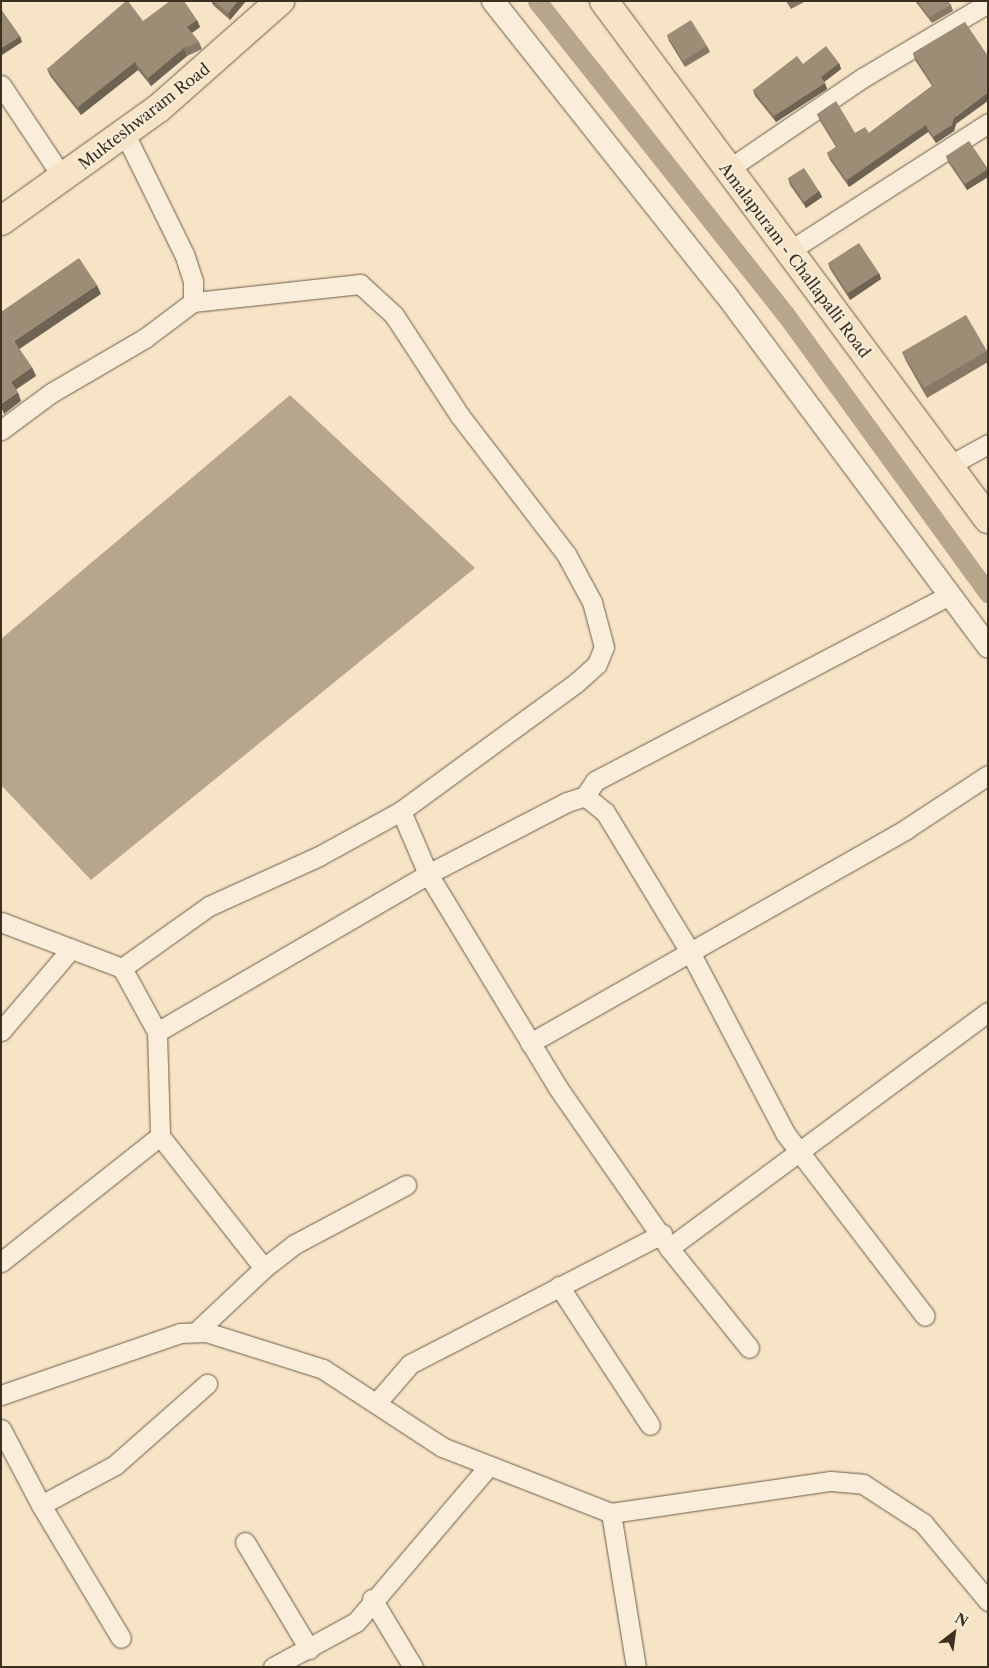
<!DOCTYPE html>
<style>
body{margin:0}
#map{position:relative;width:989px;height:1668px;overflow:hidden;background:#f7e3c5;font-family:"Libre Caslon Text",serif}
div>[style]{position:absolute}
.water>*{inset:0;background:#b7a68d}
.canal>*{height:19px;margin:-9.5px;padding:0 9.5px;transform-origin:9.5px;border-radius:9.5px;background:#b7a68d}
.roads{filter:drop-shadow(0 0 1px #6b5d4a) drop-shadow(0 0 1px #6b5d4a)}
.minor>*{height:19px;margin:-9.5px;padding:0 9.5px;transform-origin:9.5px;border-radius:9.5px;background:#faedd9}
.tertiary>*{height:22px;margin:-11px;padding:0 11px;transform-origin:11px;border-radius:11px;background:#faedd9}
.primary>*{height:28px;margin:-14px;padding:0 14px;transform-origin:14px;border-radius:14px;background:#f7e3c5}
.wall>*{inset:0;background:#877965}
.shaded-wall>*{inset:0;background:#6e6353}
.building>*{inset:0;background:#9d8d76}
span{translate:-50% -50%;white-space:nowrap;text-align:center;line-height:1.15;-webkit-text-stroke:4px #faedd9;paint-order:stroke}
.street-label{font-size:16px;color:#3c3021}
.frame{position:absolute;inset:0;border:2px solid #3c3021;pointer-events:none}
.north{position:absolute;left:929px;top:1608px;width:50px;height:50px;-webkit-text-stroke:4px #faedd9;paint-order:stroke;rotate:30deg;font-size:14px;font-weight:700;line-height:20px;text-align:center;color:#3c3021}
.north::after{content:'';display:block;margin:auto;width:18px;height:22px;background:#3c3021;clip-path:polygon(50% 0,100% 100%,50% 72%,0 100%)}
</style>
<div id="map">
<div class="water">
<i style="clip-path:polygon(290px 395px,475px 568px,91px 880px,1px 785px,1px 639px)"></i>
</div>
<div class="canal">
<i style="left:537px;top:1px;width:401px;rotate:51.6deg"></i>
<i style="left:786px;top:315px;width:344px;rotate:54deg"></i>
</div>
<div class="roads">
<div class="minor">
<i style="left:1px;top:85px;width:112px;rotate:56.3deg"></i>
<i style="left:727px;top:170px;width:166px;rotate:-34.2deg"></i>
<i style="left:864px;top:77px;width:144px;rotate:-30.8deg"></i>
<i style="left:789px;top:251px;width:237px;rotate:-32.7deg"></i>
<i style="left:1px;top:430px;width:62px;rotate:-36.5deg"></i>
<i style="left:51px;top:393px;width:109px;rotate:-30.3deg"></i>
<i style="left:145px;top:338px;width:60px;rotate:-36.9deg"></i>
<i style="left:193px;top:302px;width:21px;rotate:-90deg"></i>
<i style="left:193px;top:281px;width:28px;rotate:-108deg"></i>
<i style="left:184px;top:254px;width:134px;rotate:-116.2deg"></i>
<i style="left:948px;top:466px;width:46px;rotate:-28.8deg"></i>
<i style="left:585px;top:796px;width:18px;rotate:-56deg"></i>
<i style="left:595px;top:781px;width:400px;rotate:-27.7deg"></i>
<i style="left:401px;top:811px;width:69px;rotate:66.8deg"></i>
<i style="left:428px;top:874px;width:157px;rotate:-27.4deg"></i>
<i style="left:567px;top:802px;width:19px;rotate:-18deg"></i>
<i style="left:585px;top:796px;width:26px;rotate:39deg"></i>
<i style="left:605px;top:812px;width:162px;rotate:58.7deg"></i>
<i style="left:689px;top:950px;width:207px;rotate:62.3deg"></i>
<i style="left:785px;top:1133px;width:230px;rotate:52.6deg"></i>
<i style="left:1px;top:922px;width:129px;rotate:20.8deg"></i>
<i style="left:122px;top:968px;width:73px;rotate:61.3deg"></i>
<i style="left:157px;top:1032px;width:104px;rotate:88.3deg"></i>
<i style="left:160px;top:1136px;width:168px;rotate:51.8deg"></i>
<i style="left:264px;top:1268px;width:93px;rotate:136.7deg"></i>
<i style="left:122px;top:968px;width:107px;rotate:-35.5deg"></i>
<i style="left:209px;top:906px;width:121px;rotate:-24.4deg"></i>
<i style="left:319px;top:856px;width:94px;rotate:-28.8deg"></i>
<i style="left:401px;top:811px;width:217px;rotate:-36.2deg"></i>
<i style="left:576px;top:683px;width:28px;rotate:-42deg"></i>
<i style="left:597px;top:664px;width:18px;rotate:-68deg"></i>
<i style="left:604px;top:647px;width:47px;rotate:-104.9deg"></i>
<i style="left:592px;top:602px;width:55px;rotate:-118.4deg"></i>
<i style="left:566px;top:554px;width:174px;rotate:-127.5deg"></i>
<i style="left:460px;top:416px;width:121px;rotate:-123.2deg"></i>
<i style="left:394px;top:315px;width:46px;rotate:-137.6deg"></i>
<i style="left:360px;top:284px;width:168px;rotate:173.8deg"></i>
<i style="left:1px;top:1031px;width:108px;rotate:-49.5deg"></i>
<i style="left:157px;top:1032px;width:314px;rotate:-30.2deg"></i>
<i style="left:428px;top:874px;width:250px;rotate:58.7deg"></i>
<i style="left:558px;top:1088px;width:195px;rotate:55.2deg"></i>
<i style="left:669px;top:1248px;width:128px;rotate:51.3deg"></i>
<i style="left:530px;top:1043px;width:433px;rotate:-29.6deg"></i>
<i style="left:906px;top:829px;width:98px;rotate:-33.4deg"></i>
<i style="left:669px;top:1248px;width:397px;rotate:-36.5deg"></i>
<i style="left:1px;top:1262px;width:203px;rotate:-38.4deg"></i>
<i style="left:264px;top:1268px;width:39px;rotate:-38deg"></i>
<i style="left:295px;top:1244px;width:126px;rotate:-28deg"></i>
<i style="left:559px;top:1286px;width:166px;rotate:56.8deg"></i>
<i style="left:1px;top:1395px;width:189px;rotate:-19.1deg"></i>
<i style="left:180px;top:1333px;width:26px;rotate:-2deg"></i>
<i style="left:206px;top:1332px;width:123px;rotate:17.5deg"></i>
<i style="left:323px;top:1369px;width:142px;rotate:33.2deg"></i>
<i style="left:442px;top:1447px;width:181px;rotate:21.3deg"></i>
<i style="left:611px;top:1513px;width:222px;rotate:-8.3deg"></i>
<i style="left:831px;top:1481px;width:32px;rotate:5deg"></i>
<i style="left:863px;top:1484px;width:72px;rotate:33deg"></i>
<i style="left:923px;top:1523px;width:102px;rotate:50.2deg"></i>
<i style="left:378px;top:1401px;width:49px;rotate:-49.1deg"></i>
<i style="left:410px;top:1364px;width:284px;rotate:-27.3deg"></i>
<i style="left:1px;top:1429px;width:86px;rotate:62.2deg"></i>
<i style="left:41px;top:1505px;width:84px;rotate:-28.4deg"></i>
<i style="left:115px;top:1465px;width:123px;rotate:-41.4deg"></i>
<i style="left:41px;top:1505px;width:155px;rotate:59deg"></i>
<i style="left:611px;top:1513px;width:156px;rotate:80.8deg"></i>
<i style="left:245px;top:1542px;width:125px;rotate:59.1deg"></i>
<i style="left:372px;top:1599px;width:79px;rotate:58.9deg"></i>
<i style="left:273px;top:1667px;width:94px;rotate:-28.5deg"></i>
<i style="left:356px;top:1622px;width:202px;rotate:-49.6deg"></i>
</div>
<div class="tertiary">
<i style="left:493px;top:1px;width:372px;rotate:51.6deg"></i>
<i style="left:724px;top:292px;width:442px;rotate:53.3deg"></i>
</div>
<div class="primary">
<i style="left:604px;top:1px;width:645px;rotate:53.45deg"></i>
<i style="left:1px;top:221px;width:194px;rotate:-35.6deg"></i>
<i style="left:159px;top:108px;width:162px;rotate:-41.5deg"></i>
</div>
</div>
<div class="wall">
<i style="clip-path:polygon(211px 1px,246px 1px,230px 20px,213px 5px)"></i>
<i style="clip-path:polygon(786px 1px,806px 1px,791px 9px)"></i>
<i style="clip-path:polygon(915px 1px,948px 1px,951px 5px,953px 11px,932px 23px)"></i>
<i style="clip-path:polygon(197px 20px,200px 27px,192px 33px,199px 42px,202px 49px,187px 56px,151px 86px,138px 70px,81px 115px,50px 76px,47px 69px,143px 21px)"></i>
<i style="clip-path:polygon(965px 22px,956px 124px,954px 131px,936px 143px,928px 132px,849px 187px,830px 160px,827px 153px,836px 147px,820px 121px,817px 114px,855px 133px,869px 133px,932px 86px,915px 60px,913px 53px)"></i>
<i style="clip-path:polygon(667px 35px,707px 46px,710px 52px,685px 67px,669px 41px)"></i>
<i style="clip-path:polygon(839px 63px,841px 69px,824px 82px,827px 89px,776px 122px,755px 96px,753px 90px,803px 64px)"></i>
<i style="clip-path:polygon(946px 156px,988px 169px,988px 177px,967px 190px,948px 162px)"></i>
<i style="clip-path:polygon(788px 178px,819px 191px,822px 197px,806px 208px,790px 185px)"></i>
<i style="clip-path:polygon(828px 263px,879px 273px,881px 279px,850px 300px,830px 269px)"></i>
<i style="clip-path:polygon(987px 351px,988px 362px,927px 398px,906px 361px,902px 352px)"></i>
</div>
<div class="shaded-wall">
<i style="clip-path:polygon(238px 1px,246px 1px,230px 20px,228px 13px)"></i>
<i style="clip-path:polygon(197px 20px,200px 27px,190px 34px,187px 27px)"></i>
<i style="clip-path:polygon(20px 36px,22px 42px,2px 55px,1px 48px)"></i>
<i style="clip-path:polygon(184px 48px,187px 56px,151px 86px,148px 78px)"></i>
<i style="clip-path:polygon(135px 62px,138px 70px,81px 115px,78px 107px)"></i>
<i style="clip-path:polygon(839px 63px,841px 69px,823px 83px,821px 77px)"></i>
<i style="clip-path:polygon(825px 83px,827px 89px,776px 122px,774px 116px)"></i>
<i style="clip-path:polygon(988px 92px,988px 101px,956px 124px,954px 131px,936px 143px,933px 137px,954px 118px)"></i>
<i style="clip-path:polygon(926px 125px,928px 132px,849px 187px,847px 180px)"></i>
<i style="clip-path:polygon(988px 169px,988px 177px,967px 190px,965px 184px)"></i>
<i style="clip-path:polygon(819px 191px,822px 197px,806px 208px,804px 202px)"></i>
<i style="clip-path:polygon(879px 273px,881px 279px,850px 300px,848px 293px)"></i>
<i style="clip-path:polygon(97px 285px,101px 294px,18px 350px,14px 341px)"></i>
<i style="clip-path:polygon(32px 367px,36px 376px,14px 391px,11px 382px)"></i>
<i style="clip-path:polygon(18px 392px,21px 401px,4px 414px,1px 407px,1px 404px)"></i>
</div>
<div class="building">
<i style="clip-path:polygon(126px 1px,128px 1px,143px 21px,170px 1px,184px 1px,197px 20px,187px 27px,199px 42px,184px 48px,148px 78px,135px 62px,78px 107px,47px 69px)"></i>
<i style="clip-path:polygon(214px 1px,238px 1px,228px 13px)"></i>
<i style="clip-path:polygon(917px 1px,948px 1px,951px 5px,930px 17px)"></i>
<i style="clip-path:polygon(1px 9px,20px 36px,1px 48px)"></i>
<i style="clip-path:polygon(691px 20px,707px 46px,683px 61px,667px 35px)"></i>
<i style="clip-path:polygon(965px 22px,988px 56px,988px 92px,954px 118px,952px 125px,933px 137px,926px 125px,847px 180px,827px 153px,837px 146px,817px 114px,836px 101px,855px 133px,865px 127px,869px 133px,933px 85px,913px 53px)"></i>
<i style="clip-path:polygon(826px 46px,839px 63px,821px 77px,825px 83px,774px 116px,753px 90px,797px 56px,803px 64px)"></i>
<i style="clip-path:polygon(969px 141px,988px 169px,965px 184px,946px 156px)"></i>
<i style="clip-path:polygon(804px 168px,819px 191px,804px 202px,788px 178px)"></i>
<i style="clip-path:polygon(859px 243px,879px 273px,848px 293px,828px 263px)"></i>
<i style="clip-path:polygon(79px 258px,97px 285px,14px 341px,32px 367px,11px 382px,18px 392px,1px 404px,1px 312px)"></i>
<i style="clip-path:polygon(966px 315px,987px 351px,924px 388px,902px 352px)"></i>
</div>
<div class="street-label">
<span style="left:144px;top:116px;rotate:-38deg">Mukteshwaram Road</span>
<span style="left:795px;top:260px;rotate:53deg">Amalapuram - Challapalli Road</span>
</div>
<div class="frame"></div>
<div class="north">N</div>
</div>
